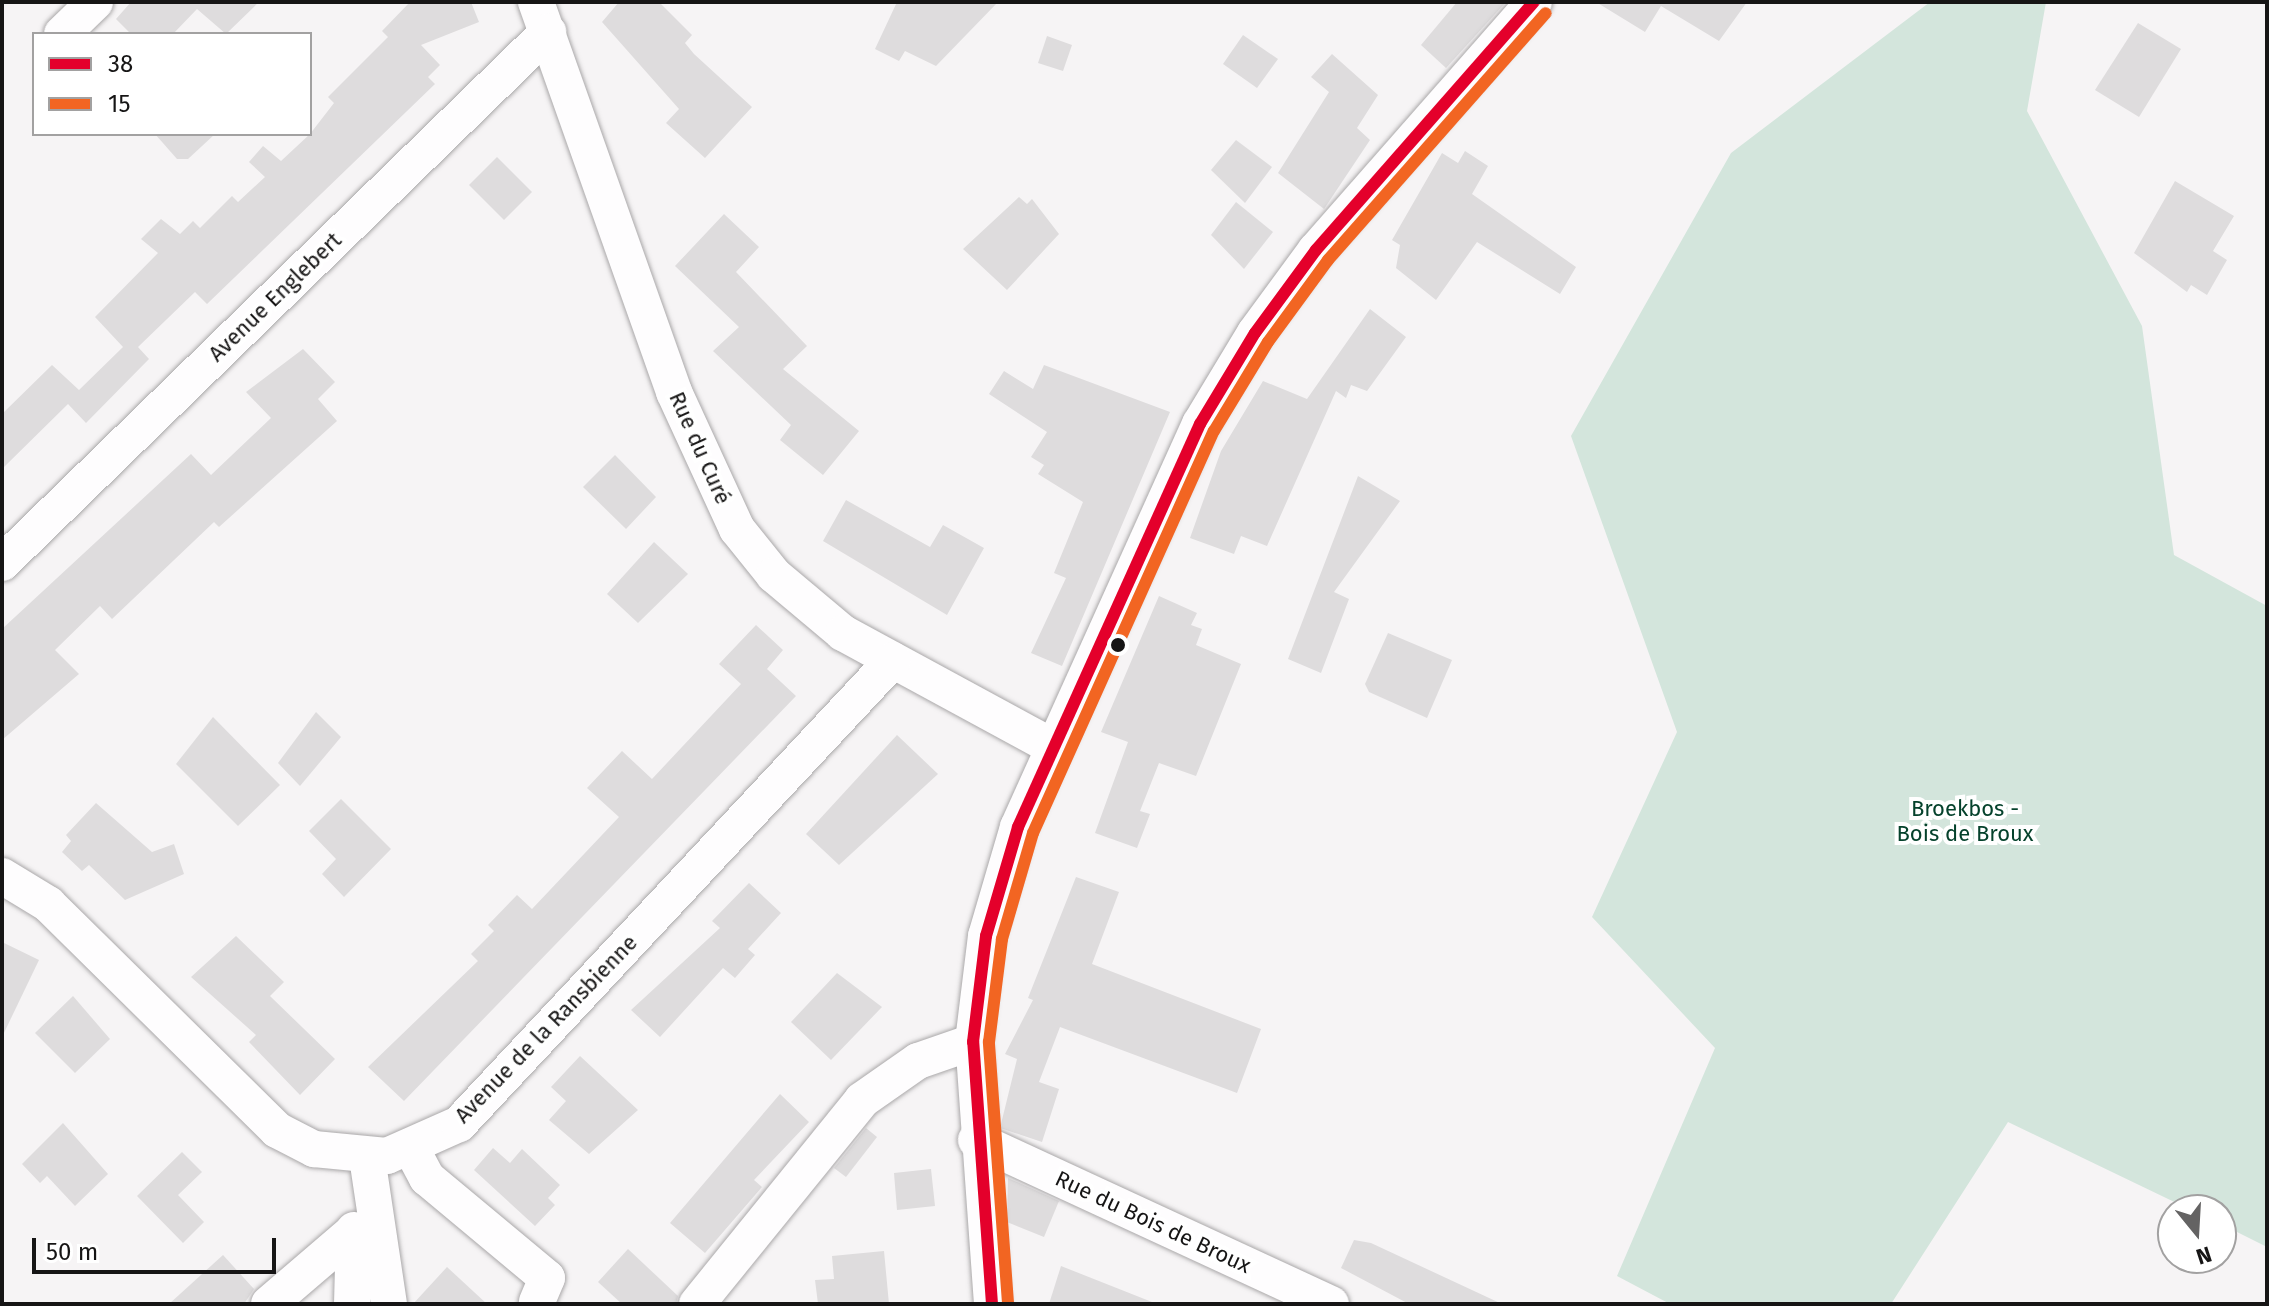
<!DOCTYPE html>
<meta charset="utf-8">
<style>
body{margin:0}
#map{position:relative;width:2269px;height:1306px;overflow:hidden;background:#f6f4f5;font-family:"Fira Sans",sans-serif}
div>[style]{position:absolute}
.green>*{inset:0;background:#d3e5dc}
.building>*{inset:0;background:#dedcdd}
.roads{filter:drop-shadow(0 0 2px #aaa8a9) drop-shadow(0 0 2px #aaa8a9)}
.minor>*{height:36px;margin:-18px;padding:0 18px;transform-origin:18px;border-radius:18px;background:#fefdfe}
.bus-1>*{height:12px;margin:-6px;padding:0 6px;transform-origin:6px;border-radius:6px;background:#e4002b}
.bus-2>*{height:12px;margin:-6px;padding:0 6px;transform-origin:6px;border-radius:6px;background:#f26522}
.dots>*{width:22px;height:22px;translate:-50% -50%;box-sizing:border-box;border:4px solid #fff;border-radius:50%}
span{translate:-50% -50%;white-space:nowrap;text-align:center;line-height:1.15;-webkit-text-stroke:8px #fff;paint-order:stroke}
.street-label{font-size:22px;color:#161515}
.park-label{font-size:22px;color:#05422c}
.frame{position:absolute;inset:0;border:4px solid #161515;pointer-events:none}
.legend{position:absolute;left:32px;top:32px;width:280px;height:104px;box-sizing:border-box;background:#fff;border:2px solid #a2a1a1;margin:0;padding:10px 14px;list-style:none;font-size:24px;color:#161515}
.legend li{display:flex;align-items:center;gap:16px;height:40px}
.legend b{width:40px;border:2px solid #a2a1a1}
.north{position:absolute;left:2157px;top:1194px;width:80px;height:80px;box-sizing:border-box;background:#fff;border:2px solid #a2a1a1;border-radius:50%;rotate:162deg;font-size:22px;font-weight:700;line-height:32px;text-align:center;color:#161515}
.north::after{content:'';display:block;margin:auto;width:28px;height:36px;background:#646363;clip-path:polygon(50% 0,100% 100%,50% 72%,0 100%)}
.scale{position:absolute;left:32px;top:1238px;width:244px;height:36px;box-sizing:border-box;border:4px solid #161515;border-top:0;padding-left:10px;font-size:24px;line-height:28px;white-space:nowrap;color:#161515;-webkit-text-stroke:6px #fff;paint-order:stroke}
</style>
<div id="map">
<div class="green">
<i style="clip-path:polygon(1930px 2px,2046px 2px,2027px 111px,2142px 326px,2174px 555px,2267px 606px,2267px 1247px,2221px 1224px,2221px 1210px,2191px 1210px,2008px 1122px,1891px 1304px,1670px 1304px,1617px 1276px,1715px 1048px,1592px 917px,1677px 732px,1571px 436px,1731px 153px)"></i>
</div>
<div class="building">
<i style="clip-path:polygon(131px 2px,259px 2px,226px 34px,197px 9px,173px 34px,131px 34px,116px 19px)"></i>
<i style="clip-path:polygon(410px 2px,471px 2px,479px 22px,421px 45px,440px 65px,428px 77px,435px 84px,207px 304px,195px 292px,138px 347px,149px 359px,86px 423px,68px 404px,2px 469px,2px 414px,52px 365px,79px 390px,123px 347px,95px 317px,158px 253px,141px 239px,161px 219px,180px 234px,193px 221px,200px 228px,232px 196px,238px 202px,265px 177px,249px 162px,263px 146px,281px 161px,310px 134px,334px 103px,328px 97px,388px 37px,382px 31px)"></i>
<i style="clip-path:polygon(619px 2px,659px 2px,692px 35px,685px 43px,694px 54px,752px 107px,705px 158px,666px 123px,679px 109px,602px 22px)"></i>
<i style="clip-path:polygon(897px 2px,998px 2px,936px 66px,905px 51px,899px 61px,875px 49px)"></i>
<i style="clip-path:polygon(1457px 2px,1506px 2px,1446px 68px,1421px 45px)"></i>
<i style="clip-path:polygon(1596px 2px,1747px 2px,1719px 41px,1661px 6px,1645px 32px)"></i>
<i style="clip-path:polygon(2138px 23px,2181px 49px,2139px 117px,2095px 90px)"></i>
<i style="clip-path:polygon(1243px 35px,1278px 59px,1257px 88px,1223px 64px)"></i>
<i style="clip-path:polygon(1047px 36px,1072px 45px,1063px 71px,1038px 63px)"></i>
<i style="clip-path:polygon(1332px 54px,1378px 95px,1357px 128px,1370px 140px,1324px 209px,1278px 173px,1329px 92px,1311px 77px)"></i>
<i style="clip-path:polygon(155px 134px,215px 134px,188px 159px,177px 159px)"></i>
<i style="clip-path:polygon(1236px 140px,1272px 167px,1245px 203px,1211px 170px)"></i>
<i style="clip-path:polygon(1465px 151px,1488px 166px,1472px 194px,1576px 267px,1560px 294px,1477px 242px,1436px 300px,1396px 268px,1400px 245px,1392px 240px,1442px 153px,1458px 163px)"></i>
<i style="clip-path:polygon(497px 157px,532px 192px,504px 220px,469px 185px)"></i>
<i style="clip-path:polygon(2175px 181px,2234px 216px,2213px 251px,2227px 260px,2207px 295px,2191px 285px,2187px 292px,2134px 253px)"></i>
<i style="clip-path:polygon(1019px 197px,1027px 204px,1032px 199px,1059px 234px,1007px 290px,963px 249px)"></i>
<i style="clip-path:polygon(1236px 202px,1273px 232px,1244px 269px,1211px 235px)"></i>
<i style="clip-path:polygon(724px 214px,759px 247px,736px 272px,807px 346px,783px 369px,859px 431px,823px 475px,780px 440px,791px 425px,713px 351px,739px 327px,675px 266px)"></i>
<i style="clip-path:polygon(1370px 309px,1406px 337px,1367px 391px,1351px 385px,1346px 398px,1336px 391px,1267px 546px,1241px 536px,1234px 554px,1190px 538px,1221px 451px,1263px 381px,1307px 399px)"></i>
<i style="clip-path:polygon(303px 349px,335px 382px,318px 399px,337px 421px,219px 527px,214px 522px,112px 619px,100px 606px,55px 650px,79px 674px,2px 740px,2px 629px,191px 454px,211px 475px,271px 418px,246px 392px)"></i>
<i style="clip-path:polygon(1044px 365px,1170px 412px,1062px 666px,1031px 653px,1066px 578px,1054px 573px,1083px 502px,1038px 474px,1044px 465px,1031px 457px,1047px 432px,989px 394px,1004px 371px,1033px 389px)"></i>
<i style="clip-path:polygon(615px 455px,656px 497px,626px 529px,583px 487px)"></i>
<i style="clip-path:polygon(1358px 476px,1400px 501px,1334px 592px,1349px 599px,1321px 673px,1288px 659px)"></i>
<i style="clip-path:polygon(846px 500px,930px 547px,943px 525px,984px 548px,947px 615px,823px 541px)"></i>
<i style="clip-path:polygon(654px 542px,688px 574px,638px 623px,607px 594px)"></i>
<i style="clip-path:polygon(1159px 596px,1197px 613px,1191px 625px,1202px 629px,1196px 645px,1241px 664px,1196px 776px,1159px 763px,1140px 811px,1150px 814px,1137px 848px,1095px 833px,1128px 742px,1101px 732px)"></i>
<i style="clip-path:polygon(756px 625px,783px 650px,767px 669px,796px 696px,404px 1101px,368px 1067px,478px 961px,471px 954px,494px 931px,488px 925px,517px 895px,532px 909px,619px 817px,587px 788px,622px 751px,652px 779px,741px 684px,719px 664px)"></i>
<i style="clip-path:polygon(1388px 633px,1452px 660px,1427px 718px,1369px 692px,1365px 684px)"></i>
<i style="clip-path:polygon(316px 712px,341px 737px,300px 786px,278px 763px)"></i>
<i style="clip-path:polygon(213px 717px,280px 785px,238px 826px,176px 764px)"></i>
<i style="clip-path:polygon(897px 735px,938px 774px,839px 865px,806px 834px)"></i>
<i style="clip-path:polygon(341px 799px,391px 849px,344px 897px,322px 874px,336px 859px,309px 831px)"></i>
<i style="clip-path:polygon(96px 803px,152px 852px,174px 844px,184px 874px,125px 900px,89px 865px,82px 871px,62px 852px,71px 841px,66px 835px)"></i>
<i style="clip-path:polygon(1076px 877px,1119px 892px,1092px 964px,1261px 1029px,1237px 1093px,1060px 1027px,1039px 1082px,1059px 1089px,1042px 1142px,1000px 1128px,1017px 1059px,1005px 1054px,1033px 1000px,1028px 998px)"></i>
<i style="clip-path:polygon(749px 883px,781px 913px,748px 949px,755px 955px,735px 978px,723px 968px,660px 1037px,631px 1010px,720px 928px,712px 921px)"></i>
<i style="clip-path:polygon(236px 936px,284px 982px,270px 996px,335px 1059px,300px 1095px,249px 1042px,256px 1035px,191px 977px)"></i>
<i style="clip-path:polygon(2px 942px,39px 960px,2px 1037px)"></i>
<i style="clip-path:polygon(837px 973px,882px 1007px,831px 1060px,791px 1022px)"></i>
<i style="clip-path:polygon(73px 996px,110px 1039px,75px 1073px,35px 1033px)"></i>
<i style="clip-path:polygon(580px 1056px,638px 1110px,589px 1154px,549px 1120px,566px 1101px,551px 1087px)"></i>
<i style="clip-path:polygon(780px 1094px,809px 1122px,754px 1180px,762px 1187px,705px 1253px,670px 1223px)"></i>
<i style="clip-path:polygon(63px 1123px,108px 1174px,75px 1206px,47px 1176px,40px 1183px,22px 1164px)"></i>
<i style="clip-path:polygon(866px 1128px,877px 1137px,846px 1177px,834px 1168px)"></i>
<i style="clip-path:polygon(493px 1148px,510px 1163px,522px 1149px,560px 1185px,548px 1198px,555px 1205px,535px 1226px,474px 1170px)"></i>
<i style="clip-path:polygon(182px 1152px,202px 1172px,178px 1195px,204px 1222px,183px 1243px,137px 1196px)"></i>
<i style="clip-path:polygon(931px 1169px,935px 1206px,897px 1210px,894px 1173px)"></i>
<i style="clip-path:polygon(1008px 1178px,1059px 1201px,1044px 1237px,1007px 1222px)"></i>
<i style="clip-path:polygon(1354px 1240px,1371px 1243px,1502px 1304px,1409px 1304px,1341px 1268px)"></i>
<i style="clip-path:polygon(628px 1249px,678px 1296px,676px 1304px,622px 1304px,598px 1282px)"></i>
<i style="clip-path:polygon(884px 1251px,889px 1304px,818px 1304px,815px 1280px,834px 1279px,832px 1256px)"></i>
<i style="clip-path:polygon(223px 1255px,254px 1289px,244px 1304px,169px 1304px)"></i>
<i style="clip-path:polygon(1061px 1266px,1152px 1302px,1152px 1304px,1049px 1304px)"></i>
<i style="clip-path:polygon(447px 1267px,487px 1304px,413px 1304px)"></i>
</div>
<div class="roads">
<div class="minor">
<i style="left:536px;top:2px;width:414px;rotate:70.5deg"></i>
<i style="left:674px;top:392px;width:151px;rotate:65.3deg"></i>
<i style="left:737px;top:529px;width:59px;rotate:51.2deg"></i>
<i style="left:774px;top:575px;width:90px;rotate:40deg"></i>
<i style="left:843px;top:633px;width:237px;rotate:28.5deg"></i>
<i style="left:62px;top:34px;width:46px;rotate:-44.1deg"></i>
<i style="left:2px;top:563px;width:762px;rotate:-44.2deg"></i>
<i style="left:2px;top:876px;width:54px;rotate:31.3deg"></i>
<i style="left:48px;top:904px;width:322px;rotate:44.6deg"></i>
<i style="left:277px;top:1130px;width:42px;rotate:27.2deg"></i>
<i style="left:314px;top:1149px;width:73px;rotate:5.5deg"></i>
<i style="left:387px;top:1156px;width:79px;rotate:-24deg"></i>
<i style="left:459px;top:1124px;width:635px;rotate:-46.91deg"></i>
<i style="left:976px;top:1140px;width:391px;rotate:24.8deg"></i>
<i style="left:411px;top:1148px;width:34px;rotate:62deg"></i>
<i style="left:427px;top:1178px;width:156px;rotate:39.8deg"></i>
<i style="left:547px;top:1278px;width:26px;rotate:113deg"></i>
<i style="left:367px;top:1157px;width:149px;rotate:81.5deg"></i>
<i style="left:269px;top:1304px;width:111px;rotate:-40.6deg"></i>
<i style="left:352px;top:1304px;width:74px;rotate:-88.5deg"></i>
<i style="left:697px;top:1304px;width:262px;rotate:-51deg"></i>
<i style="left:862px;top:1100px;width:68px;rotate:-34.9deg"></i>
<i style="left:918px;top:1061px;width:58px;rotate:-19.1deg"></i>
<i style="left:992px;top:1304px;width:263px;rotate:-94.1deg"></i>
<i style="left:973px;top:1042px;width:107px;rotate:-83deg"></i>
<i style="left:986px;top:936px;width:114px;rotate:-73.6deg"></i>
<i style="left:1018px;top:827px;width:442px;rotate:-65.7deg"></i>
<i style="left:1200px;top:424px;width:106px;rotate:-58.9deg"></i>
<i style="left:1255px;top:333px;width:103px;rotate:-53.7deg"></i>
<i style="left:1316px;top:250px;width:330px;rotate:-48.7deg"></i>
</div>
</div>
<div class="bus-1">
<i style="left:992px;top:1304px;width:263px;rotate:-94.1deg"></i>
<i style="left:973px;top:1042px;width:107px;rotate:-83deg"></i>
<i style="left:986px;top:936px;width:114px;rotate:-73.6deg"></i>
<i style="left:1018px;top:827px;width:442px;rotate:-65.7deg"></i>
<i style="left:1200px;top:424px;width:106px;rotate:-58.9deg"></i>
<i style="left:1255px;top:333px;width:103px;rotate:-53.7deg"></i>
<i style="left:1316px;top:250px;width:330px;rotate:-48.7deg"></i>
</div>
<div class="bus-2">
<i style="left:1008px;top:1303px;width:262px;rotate:-94.2deg"></i>
<i style="left:989px;top:1042px;width:104px;rotate:-82.8deg"></i>
<i style="left:1002px;top:939px;width:110px;rotate:-73.7deg"></i>
<i style="left:1033px;top:833px;width:441px;rotate:-65.8deg"></i>
<i style="left:1214px;top:431px;width:104px;rotate:-58.8deg"></i>
<i style="left:1268px;top:342px;width:102px;rotate:-53.8deg"></i>
<i style="left:1328px;top:260px;width:329px;rotate:-48.6deg"></i>
</div>
<div class="dots">
<i style="left:1118px;top:645px;background:#161515"></i>
</div>
<div class="street-label">
<span style="left:275px;top:297px;rotate:-44deg">Avenue Englebert</span>
<span style="left:700px;top:448px;rotate:66deg">Rue du Curé</span>
<span style="left:546px;top:1029px;rotate:-46deg">Avenue de la Ransbienne</span>
<span style="left:1153px;top:1222px;rotate:25deg">Rue du Bois de Broux</span>
</div>
<div class="park-label">
<span style="left:1965px;top:821px">Broekbos -<br>Bois de Broux</span>
</div>
<div class="frame"></div>
<ul class="legend">
<li><b style="height:10px;background:#e4002b"></b>38</li>
<li><b style="height:10px;background:#f26522"></b>15</li>
</ul>
<div class="north">N</div>
<div class="scale">50 m</div>
</div>
